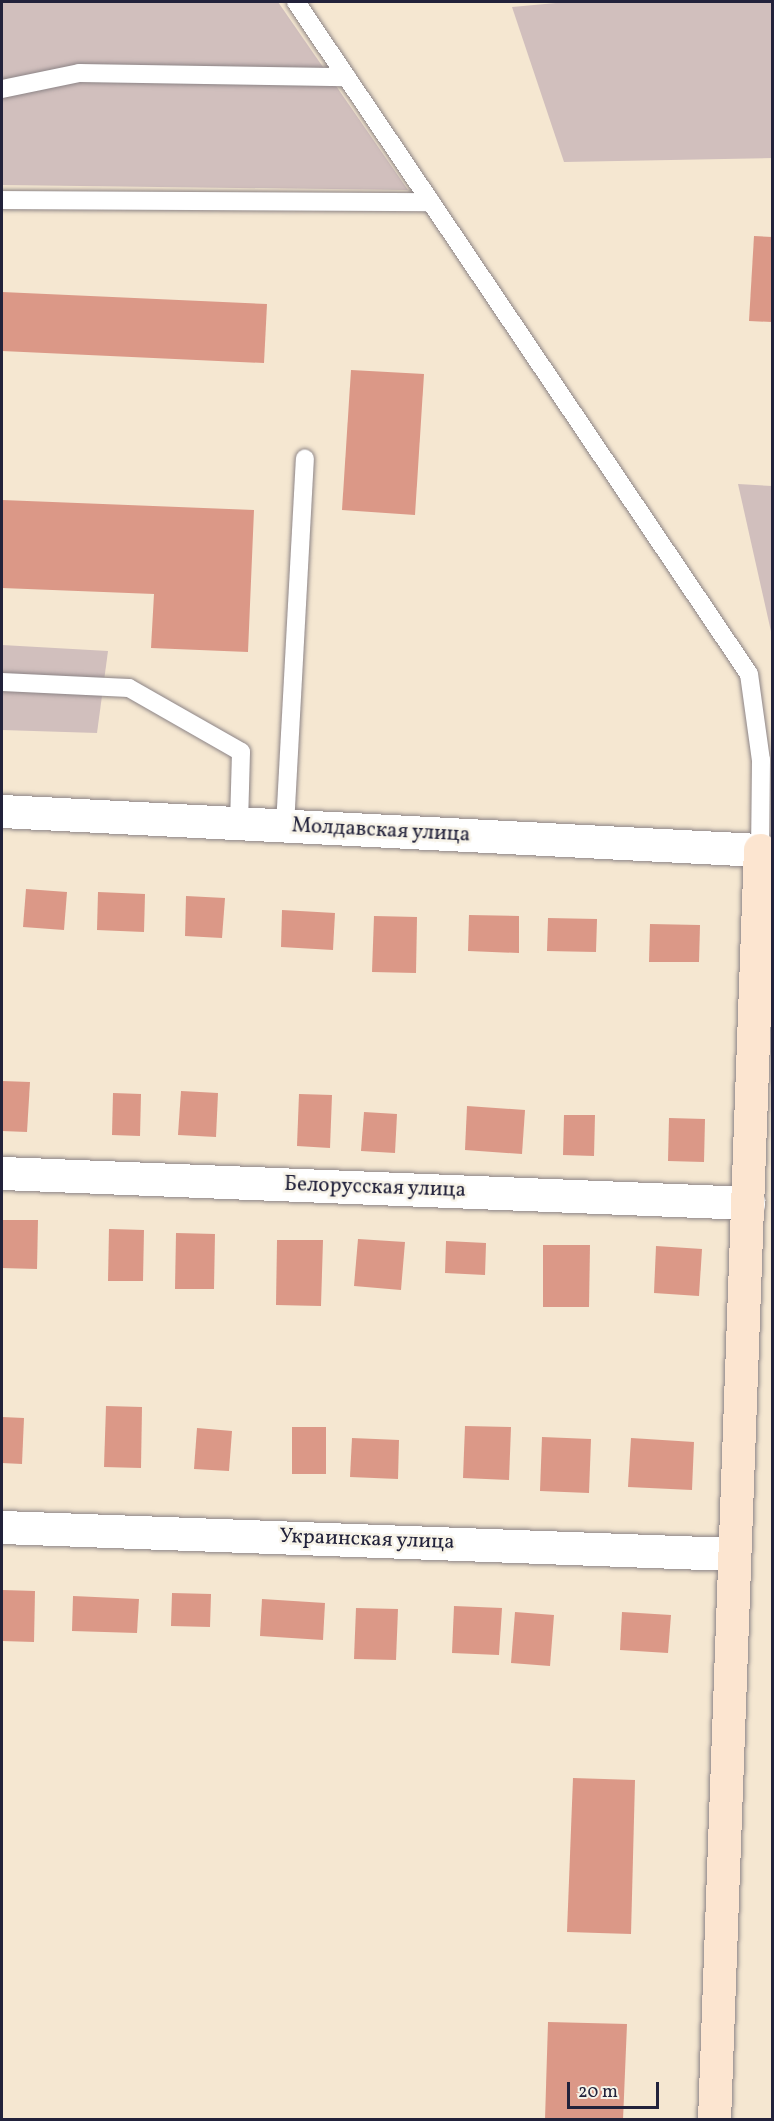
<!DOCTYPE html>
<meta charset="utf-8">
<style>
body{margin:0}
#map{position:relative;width:774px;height:2121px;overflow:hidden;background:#f5e7d1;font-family:Vollkorn,serif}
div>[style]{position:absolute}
.industrial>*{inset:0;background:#d1bfbd}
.building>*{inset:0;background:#db9887}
.roads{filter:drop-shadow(0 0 2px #8c8486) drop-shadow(0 0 2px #8c8486)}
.lane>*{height:18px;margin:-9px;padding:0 9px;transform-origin:9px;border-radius:9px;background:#fff}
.street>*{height:33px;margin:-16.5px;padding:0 16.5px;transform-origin:16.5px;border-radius:16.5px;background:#fff}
.secondary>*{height:33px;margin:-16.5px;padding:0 16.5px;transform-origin:16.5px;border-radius:16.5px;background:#fce5d0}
span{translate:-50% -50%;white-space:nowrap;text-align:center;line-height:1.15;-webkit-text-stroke:5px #f7f3e8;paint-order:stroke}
.street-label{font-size:21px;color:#22223b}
.frame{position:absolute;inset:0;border:3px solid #22223b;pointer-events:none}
.scale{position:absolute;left:567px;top:2082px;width:92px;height:27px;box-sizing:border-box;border:3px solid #22223b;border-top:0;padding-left:8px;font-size:18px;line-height:21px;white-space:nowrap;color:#22223b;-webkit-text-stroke:4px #f7f3e8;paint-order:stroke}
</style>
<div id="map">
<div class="industrial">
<i style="clip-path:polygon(2px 2px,278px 2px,408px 190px,2px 185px)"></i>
<i style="clip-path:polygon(567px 2px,772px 2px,772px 158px,564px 162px,512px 7px)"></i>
<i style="clip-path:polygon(738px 484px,772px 486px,772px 636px)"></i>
<i style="clip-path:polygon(2px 645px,108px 651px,97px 733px,2px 730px)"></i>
</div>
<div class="building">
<i style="clip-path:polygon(754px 236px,772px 237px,772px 322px,749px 321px)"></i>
<i style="clip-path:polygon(2px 292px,267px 304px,264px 363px,2px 351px)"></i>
<i style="clip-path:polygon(351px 370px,424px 374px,415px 515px,342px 510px)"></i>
<i style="clip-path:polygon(2px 500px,254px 510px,248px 652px,151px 648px,154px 594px,2px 588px)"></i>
<i style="clip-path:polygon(26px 889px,67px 892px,64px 930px,23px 927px)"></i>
<i style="clip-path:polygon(98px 892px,145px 894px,144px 932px,97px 930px)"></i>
<i style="clip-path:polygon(186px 896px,225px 898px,222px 938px,185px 936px)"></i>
<i style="clip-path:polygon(282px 910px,335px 913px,333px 950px,281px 947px)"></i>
<i style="clip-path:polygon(469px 915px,519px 916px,519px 953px,468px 951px)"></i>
<i style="clip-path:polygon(374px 916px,417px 917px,416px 973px,372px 972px)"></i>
<i style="clip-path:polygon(548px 918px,597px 919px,596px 952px,547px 951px)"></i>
<i style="clip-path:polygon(650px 924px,700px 925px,699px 962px,649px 962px)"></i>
<i style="clip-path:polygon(2px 1081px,30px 1082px,27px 1132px,2px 1131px)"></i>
<i style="clip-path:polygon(181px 1091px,218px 1093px,216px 1137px,178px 1135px)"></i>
<i style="clip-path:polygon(113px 1093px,141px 1094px,140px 1136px,112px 1135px)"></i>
<i style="clip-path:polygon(299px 1094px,332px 1095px,330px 1148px,297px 1146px)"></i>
<i style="clip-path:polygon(467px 1106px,525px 1110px,522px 1154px,465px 1150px)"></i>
<i style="clip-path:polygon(364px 1112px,397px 1114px,395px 1153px,361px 1151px)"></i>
<i style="clip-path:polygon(564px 1115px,595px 1115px,594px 1156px,563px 1155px)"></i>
<i style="clip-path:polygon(669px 1118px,705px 1119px,704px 1162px,668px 1161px)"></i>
<i style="clip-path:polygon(2px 1220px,38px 1220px,37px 1269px,2px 1268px)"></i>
<i style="clip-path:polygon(109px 1229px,144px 1230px,143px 1281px,108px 1281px)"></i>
<i style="clip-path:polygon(176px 1233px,215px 1234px,214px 1289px,175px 1289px)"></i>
<i style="clip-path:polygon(358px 1239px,405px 1242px,401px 1290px,354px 1286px)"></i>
<i style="clip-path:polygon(277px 1240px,323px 1240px,321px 1306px,276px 1305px)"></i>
<i style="clip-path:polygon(446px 1241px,486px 1243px,485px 1275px,445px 1273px)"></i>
<i style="clip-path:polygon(543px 1245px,590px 1245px,589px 1307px,543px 1307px)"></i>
<i style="clip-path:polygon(656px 1246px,702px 1249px,699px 1296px,654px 1293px)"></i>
<i style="clip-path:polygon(106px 1406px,142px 1407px,141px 1468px,104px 1467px)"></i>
<i style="clip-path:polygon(2px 1417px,24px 1418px,22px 1464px,2px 1463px)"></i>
<i style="clip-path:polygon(465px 1426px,511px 1427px,509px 1480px,463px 1478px)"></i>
<i style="clip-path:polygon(292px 1427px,326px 1427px,326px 1474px,292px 1474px)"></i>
<i style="clip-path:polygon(197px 1428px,232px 1431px,229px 1471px,194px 1469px)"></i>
<i style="clip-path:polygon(542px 1437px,591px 1439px,589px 1493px,540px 1491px)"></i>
<i style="clip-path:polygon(352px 1438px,399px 1440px,398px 1479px,350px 1477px)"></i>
<i style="clip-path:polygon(631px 1438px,694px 1442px,692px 1490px,628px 1487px)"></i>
<i style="clip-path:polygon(2px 1590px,35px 1591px,34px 1642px,2px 1641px)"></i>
<i style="clip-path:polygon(172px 1593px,211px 1594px,210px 1627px,171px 1626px)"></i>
<i style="clip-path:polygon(73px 1596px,139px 1599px,137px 1633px,72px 1631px)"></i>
<i style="clip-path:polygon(262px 1599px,325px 1603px,323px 1640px,260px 1636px)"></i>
<i style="clip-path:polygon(454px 1606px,502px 1608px,499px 1655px,452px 1653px)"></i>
<i style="clip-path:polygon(356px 1608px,398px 1609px,396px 1660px,354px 1659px)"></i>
<i style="clip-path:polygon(515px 1612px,554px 1615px,550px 1666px,511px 1663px)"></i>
<i style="clip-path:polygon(622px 1612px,671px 1615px,668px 1653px,620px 1650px)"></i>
<i style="clip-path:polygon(573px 1778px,635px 1780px,631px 1934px,567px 1932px)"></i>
<i style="clip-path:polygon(548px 2022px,627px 2024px,623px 2120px,545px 2120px)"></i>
</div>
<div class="roads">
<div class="lane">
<i style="left:296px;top:2px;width:810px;rotate:56.02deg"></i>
<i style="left:749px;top:674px;width:87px;rotate:82.1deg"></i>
<i style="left:761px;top:760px;width:90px;rotate:90.6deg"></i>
<i style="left:760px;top:850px;width:8px"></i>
<i style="left:2px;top:89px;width:79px;rotate:-11.7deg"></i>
<i style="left:79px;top:73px;width:268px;rotate:0.9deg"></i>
<i style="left:2px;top:200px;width:429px;rotate:0.3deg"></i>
<i style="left:2px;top:682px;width:127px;rotate:2.7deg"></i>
<i style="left:129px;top:688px;width:129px;rotate:29.7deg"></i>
<i style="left:241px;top:752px;width:71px;rotate:91.6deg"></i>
<i style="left:285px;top:826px;width:368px;rotate:-86.9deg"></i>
</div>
<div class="street">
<i style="left:2px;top:811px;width:759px;rotate:2.95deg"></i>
<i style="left:2px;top:1173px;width:747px;rotate:2.3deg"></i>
<i style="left:2px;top:1527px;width:730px;rotate:2.12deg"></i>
</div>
<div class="secondary">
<i style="left:714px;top:2120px;width:1271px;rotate:-87.93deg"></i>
</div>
</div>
<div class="street-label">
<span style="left:381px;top:831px;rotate:3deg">Молдавская улица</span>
<span style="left:375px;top:1188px;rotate:2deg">Белорусская улица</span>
<span style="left:367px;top:1540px;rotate:2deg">Украинская улица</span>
</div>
<div class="frame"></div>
<div class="scale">20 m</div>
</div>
